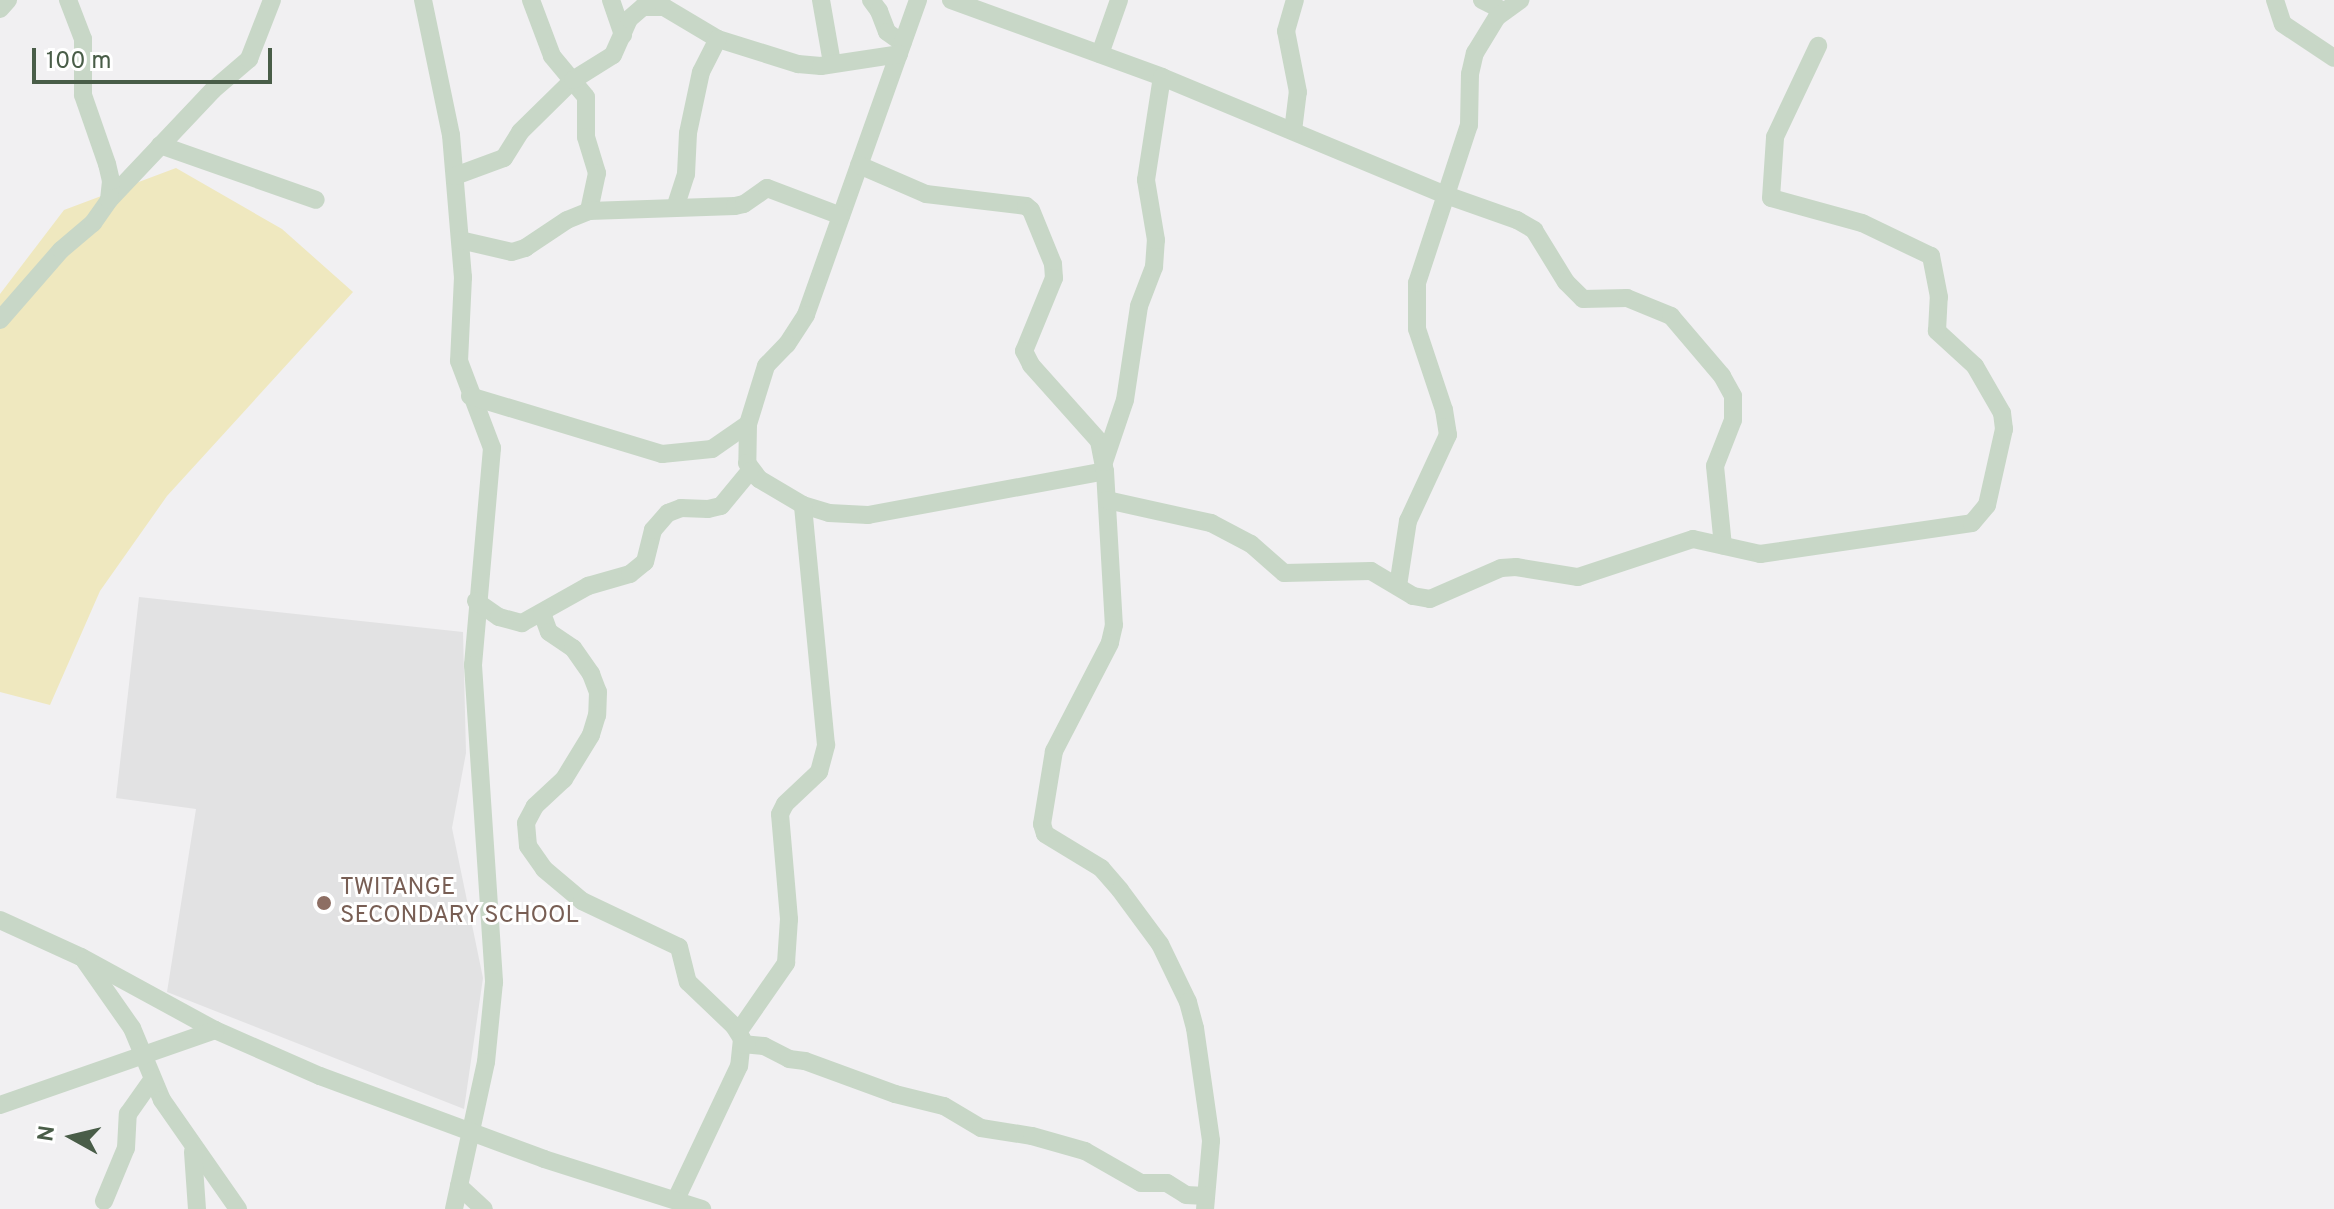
<!DOCTYPE html>
<style>
body{margin:0}
#map{position:relative;width:2334px;height:1209px;overflow:hidden;background:#f1f0f2;font-family:Overpass,sans-serif}
div>[style]{position:absolute}
.education>*{inset:0;background:#e2e2e3}
.green>*{inset:0;background:#efe8bf}
.minor>*{height:18px;margin:-9px;padding:0 9px;transform-origin:9px;border-radius:9px;background:#c8d7c7}
.dots>*{width:22px;height:22px;translate:-50% -50%;box-sizing:border-box;border:4px solid #fff;border-radius:50%}
span{translate:-50% -50%;white-space:nowrap;text-align:center;line-height:1.15;-webkit-text-stroke:6px #fff;paint-order:stroke}
.education-label{font-size:24px;color:#785e54}
.left{translate:0 -50%;text-align:left}
.north{position:absolute;left:32px;top:1097px;width:80px;height:80px;-webkit-text-stroke:6px #fff;paint-order:stroke;rotate:278deg;font-size:22px;font-weight:700;line-height:32px;text-align:center;color:#495d48}
.north::after{content:'';display:block;margin:auto;width:28px;height:36px;background:#495d48;clip-path:polygon(50% 0,100% 100%,50% 72%,0 100%)}
.scale{position:absolute;left:32px;top:48px;width:240px;height:36px;box-sizing:border-box;border:4px solid #495d48;border-top:0;padding-left:10px;font-size:24px;line-height:28px;white-space:nowrap;color:#495d48;-webkit-text-stroke:6px #fff;paint-order:stroke}
</style>
<div id="map">
<div class="education">
<i style="clip-path:polygon(139px 597px,463px 632px,466px 753px,452px 828px,483px 978px,464px 1109px,167px 992px,196px 809px,116px 798px)"></i>
</div>
<div class="green">
<i style="clip-path:polygon(176px 168px,282px 229px,353px 292px,167px 496px,100px 591px,50px 705px,0 692px,0 294px,64px 210px)"></i>
</div>
<div class="minor">
<i style="left:423px;top:0;width:138px;rotate:78.3deg"></i>
<i style="left:451px;top:135px;width:143px;rotate:85.2deg"></i>
<i style="left:463px;top:277px;width:84px;rotate:92.7deg"></i>
<i style="left:459px;top:361px;width:93px;rotate:69.2deg"></i>
<i style="left:492px;top:448px;width:218px;rotate:95deg"></i>
<i style="left:473px;top:665px;width:318px;rotate:86.2deg"></i>
<i style="left:494px;top:982px;width:80px;rotate:95.7deg"></i>
<i style="left:486px;top:1062px;width:150px;rotate:102.3deg"></i>
<i style="left:531px;top:0;width:60px;rotate:69.4deg"></i>
<i style="left:552px;top:56px;width:53px;rotate:50.3deg"></i>
<i style="left:586px;top:97px;width:40px;rotate:90deg"></i>
<i style="left:586px;top:137px;width:38px;rotate:73deg"></i>
<i style="left:597px;top:173px;width:39px;rotate:102deg"></i>
<i style="left:611px;top:0;width:37px;rotate:71deg"></i>
<i style="left:821px;top:0;width:64px;rotate:80.1deg"></i>
<i style="left:871px;top:0;width:14px;rotate:54deg"></i>
<i style="left:879px;top:11px;width:22px;rotate:69deg"></i>
<i style="left:887px;top:32px;width:19px;rotate:35deg"></i>
<i style="left:918px;top:0;width:334px;rotate:109.6deg"></i>
<i style="left:806px;top:315px;width:35px;rotate:123deg"></i>
<i style="left:787px;top:344px;width:30px;rotate:134deg"></i>
<i style="left:766px;top:366px;width:61px;rotate:107.2deg"></i>
<i style="left:748px;top:424px;width:39px;rotate:91deg"></i>
<i style="left:747px;top:463px;width:20px;rotate:53deg"></i>
<i style="left:759px;top:479px;width:51px;rotate:30.6deg"></i>
<i style="left:803px;top:505px;width:27px;rotate:17deg"></i>
<i style="left:829px;top:513px;width:39px;rotate:3deg"></i>
<i style="left:868px;top:515px;width:241px;rotate:-10.5deg"></i>
<i style="left:951px;top:0;width:225px;rotate:20deg"></i>
<i style="left:1162px;top:77px;width:308px;rotate:22.6deg"></i>
<i style="left:1446px;top:195px;width:75px;rotate:19.4deg"></i>
<i style="left:1517px;top:220px;width:20px;rotate:30deg"></i>
<i style="left:1534px;top:230px;width:61px;rotate:58.4deg"></i>
<i style="left:1566px;top:282px;width:24px;rotate:45deg"></i>
<i style="left:1583px;top:299px;width:44px;rotate:-1.3deg"></i>
<i style="left:1627px;top:298px;width:48px;rotate:22.2deg"></i>
<i style="left:1671px;top:316px;width:79px;rotate:49.6deg"></i>
<i style="left:1722px;top:376px;width:23px;rotate:61deg"></i>
<i style="left:1733px;top:396px;width:24px;rotate:90deg"></i>
<i style="left:1733px;top:420px;width:49px;rotate:111.4deg"></i>
<i style="left:1715px;top:466px;width:80px;rotate:84.3deg"></i>
<i style="left:1482px;top:0;width:25px;rotate:27deg"></i>
<i style="left:2275px;top:0;width:25px;rotate:72deg"></i>
<i style="left:2283px;top:24px;width:61px;rotate:33.7deg"></i>
<i style="left:0;top:9px;width:12px;rotate:-48deg"></i>
<i style="left:1100px;top:54px;width:57px;rotate:-70.6deg"></i>
<i style="left:1293px;top:131px;width:39px;rotate:-83deg"></i>
<i style="left:1298px;top:92px;width:62px;rotate:-101.1deg"></i>
<i style="left:1286px;top:31px;width:32px;rotate:-74deg"></i>
<i style="left:160px;top:145px;width:165px;rotate:19.4deg"></i>
<i style="left:859px;top:165px;width:73px;rotate:23.4deg"></i>
<i style="left:926px;top:194px;width:101px;rotate:6.8deg"></i>
<i style="left:1026px;top:206px;width:6px;rotate:39deg"></i>
<i style="left:1031px;top:210px;width:58px;rotate:67.8deg"></i>
<i style="left:1053px;top:264px;width:14px;rotate:86deg"></i>
<i style="left:1054px;top:278px;width:79px;rotate:112.3deg"></i>
<i style="left:1024px;top:351px;width:16px;rotate:63deg"></i>
<i style="left:1031px;top:365px;width:102px;rotate:48.2deg"></i>
<i style="left:1099px;top:441px;width:31px;rotate:79deg"></i>
<i style="left:1105px;top:471px;width:154px;rotate:86.7deg"></i>
<i style="left:1114px;top:625px;width:18px;rotate:103deg"></i>
<i style="left:1110px;top:643px;width:122px;rotate:117.4deg"></i>
<i style="left:1054px;top:751px;width:74px;rotate:99.3deg"></i>
<i style="left:1042px;top:824px;width:10px;rotate:73deg"></i>
<i style="left:1045px;top:834px;width:66px;rotate:31.3deg"></i>
<i style="left:1101px;top:868px;width:29px;rotate:49deg"></i>
<i style="left:1120px;top:890px;width:67px;rotate:53.5deg"></i>
<i style="left:1160px;top:944px;width:64px;rotate:64.2deg"></i>
<i style="left:1188px;top:1002px;width:27px;rotate:75deg"></i>
<i style="left:1195px;top:1028px;width:114px;rotate:81.9deg"></i>
<i style="left:1211px;top:1141px;width:68px;rotate:95deg"></i>
<i style="left:455px;top:176px;width:52px;rotate:-20.2deg"></i>
<i style="left:504px;top:158px;width:31px;rotate:-58deg"></i>
<i style="left:520px;top:132px;width:74px;rotate:-44.5deg"></i>
<i style="left:573px;top:80px;width:47px;rotate:-32deg"></i>
<i style="left:613px;top:55px;width:39px;rotate:-66deg"></i>
<i style="left:629px;top:19px;width:18px;rotate:-41deg"></i>
<i style="left:643px;top:7px;width:21px"></i>
<i style="left:664px;top:7px;width:63px;rotate:30.7deg"></i>
<i style="left:718px;top:39px;width:84px;rotate:17.4deg"></i>
<i style="left:798px;top:64px;width:23px;rotate:5deg"></i>
<i style="left:821px;top:66px;width:79px;rotate:-8.7deg"></i>
<i style="left:109px;top:200px;width:151px;rotate:-46.6deg"></i>
<i style="left:213px;top:90px;width:48px;rotate:-40.7deg"></i>
<i style="left:249px;top:59px;width:63px;rotate:-68.7deg"></i>
<i style="left:675px;top:208px;width:36px;rotate:-72deg"></i>
<i style="left:686px;top:174px;width:41px;rotate:-87.2deg"></i>
<i style="left:688px;top:133px;width:62px;rotate:-78deg"></i>
<i style="left:701px;top:72px;width:37px;rotate:-63deg"></i>
<i style="left:460px;top:240px;width:53px;rotate:13deg"></i>
<i style="left:512px;top:252px;width:14px;rotate:-17deg"></i>
<i style="left:525px;top:248px;width:50px;rotate:-33.7deg"></i>
<i style="left:567px;top:220px;width:24px;rotate:-22deg"></i>
<i style="left:589px;top:211px;width:146px;rotate:-2deg"></i>
<i style="left:735px;top:206px;width:9px;rotate:-13deg"></i>
<i style="left:744px;top:204px;width:28px;rotate:-35deg"></i>
<i style="left:767px;top:188px;width:79px;rotate:20.7deg"></i>
<i style="left:0;top:320px;width:93px;rotate:-48.9deg"></i>
<i style="left:61px;top:250px;width:42px;rotate:-40.2deg"></i>
<i style="left:93px;top:223px;width:28px;rotate:-55deg"></i>
<i style="left:109px;top:200px;width:19px;rotate:-84deg"></i>
<i style="left:111px;top:181px;width:17px;rotate:-103deg"></i>
<i style="left:107px;top:164px;width:73px;rotate:-109.2deg"></i>
<i style="left:83px;top:95px;width:56px;rotate:-90deg"></i>
<i style="left:83px;top:39px;width:42px;rotate:-111deg"></i>
<i style="left:470px;top:396px;width:201px;rotate:16.8deg"></i>
<i style="left:662px;top:454px;width:50px;rotate:-5.7deg"></i>
<i style="left:712px;top:449px;width:44px;rotate:-34.8deg"></i>
<i style="left:1104px;top:462px;width:65px;rotate:-71.3deg"></i>
<i style="left:1125px;top:400px;width:95px;rotate:-81.5deg"></i>
<i style="left:1139px;top:306px;width:42px;rotate:-69deg"></i>
<i style="left:1154px;top:267px;width:27px;rotate:-86deg"></i>
<i style="left:1156px;top:240px;width:61px;rotate:-99.5deg"></i>
<i style="left:1146px;top:180px;width:104px;rotate:-81.2deg"></i>
<i style="left:1107px;top:500px;width:107px;rotate:12.5deg"></i>
<i style="left:1211px;top:523px;width:45px;rotate:27.7deg"></i>
<i style="left:1251px;top:544px;width:44px;rotate:41.3deg"></i>
<i style="left:1284px;top:573px;width:87px;rotate:-1.3deg"></i>
<i style="left:1371px;top:571px;width:49px;rotate:30.8deg"></i>
<i style="left:1413px;top:596px;width:17px;rotate:10deg"></i>
<i style="left:1430px;top:599px;width:77px;rotate:-23.6deg"></i>
<i style="left:1501px;top:568px;width:15px;rotate:-4deg"></i>
<i style="left:1516px;top:567px;width:63px;rotate:9.2deg"></i>
<i style="left:1578px;top:577px;width:121px;rotate:-18.3deg"></i>
<i style="left:1693px;top:539px;width:69px;rotate:12.6deg"></i>
<i style="left:1760px;top:554px;width:214px;rotate:-8.3deg"></i>
<i style="left:1972px;top:523px;width:23px;rotate:-50deg"></i>
<i style="left:1987px;top:505px;width:78px;rotate:-77.4deg"></i>
<i style="left:2004px;top:429px;width:16px;rotate:-97deg"></i>
<i style="left:2002px;top:413px;width:54px;rotate:-119.9deg"></i>
<i style="left:1975px;top:366px;width:52px;rotate:-137.4deg"></i>
<i style="left:1937px;top:331px;width:34px;rotate:-87deg"></i>
<i style="left:1939px;top:297px;width:42px;rotate:-101deg"></i>
<i style="left:1931px;top:256px;width:76px;rotate:-154.4deg"></i>
<i style="left:1862px;top:223px;width:94px;rotate:-164.6deg"></i>
<i style="left:1771px;top:198px;width:61px;rotate:-86.2deg"></i>
<i style="left:1775px;top:137px;width:101px;rotate:-64.7deg"></i>
<i style="left:1398px;top:586px;width:66px;rotate:-81.3deg"></i>
<i style="left:1408px;top:521px;width:95px;rotate:-65.1deg"></i>
<i style="left:1448px;top:435px;width:25px;rotate:-99deg"></i>
<i style="left:1444px;top:410px;width:85px;rotate:-108.4deg"></i>
<i style="left:1417px;top:329px;width:46px;rotate:-90deg"></i>
<i style="left:1417px;top:283px;width:166px;rotate:-71.8deg"></i>
<i style="left:1469px;top:125px;width:51px;rotate:-88.9deg"></i>
<i style="left:1470px;top:74px;width:22px;rotate:-77deg"></i>
<i style="left:1475px;top:53px;width:42px;rotate:-58.6deg"></i>
<i style="left:1497px;top:17px;width:29px;rotate:-36deg"></i>
<i style="left:476px;top:601px;width:28px;rotate:35deg"></i>
<i style="left:499px;top:617px;width:24px;rotate:15deg"></i>
<i style="left:522px;top:623px;width:76px;rotate:-29.3deg"></i>
<i style="left:588px;top:586px;width:44px;rotate:-15.9deg"></i>
<i style="left:630px;top:574px;width:19px;rotate:-39deg"></i>
<i style="left:645px;top:562px;width:33px;rotate:-76deg"></i>
<i style="left:653px;top:530px;width:23px;rotate:-49deg"></i>
<i style="left:668px;top:513px;width:14px;rotate:-21deg"></i>
<i style="left:681px;top:508px;width:27px;rotate:2deg"></i>
<i style="left:708px;top:509px;width:13px;rotate:-13deg"></i>
<i style="left:721px;top:506px;width:45px;rotate:-50.4deg"></i>
<i style="left:542px;top:613px;width:20px;rotate:70deg"></i>
<i style="left:549px;top:632px;width:29px;rotate:34deg"></i>
<i style="left:573px;top:648px;width:32px;rotate:55deg"></i>
<i style="left:591px;top:674px;width:19px;rotate:69deg"></i>
<i style="left:598px;top:692px;width:23px;rotate:92deg"></i>
<i style="left:597px;top:715px;width:21px;rotate:107deg"></i>
<i style="left:591px;top:735px;width:52px;rotate:121.5deg"></i>
<i style="left:564px;top:779px;width:40px;rotate:137deg"></i>
<i style="left:535px;top:806px;width:19px;rotate:118deg"></i>
<i style="left:526px;top:823px;width:23px;rotate:85deg"></i>
<i style="left:528px;top:846px;width:28px;rotate:55deg"></i>
<i style="left:544px;top:869px;width:50px;rotate:40.1deg"></i>
<i style="left:582px;top:901px;width:107px;rotate:25.4deg"></i>
<i style="left:679px;top:947px;width:36px;rotate:76deg"></i>
<i style="left:688px;top:982px;width:64px;rotate:43.7deg"></i>
<i style="left:734px;top:1026px;width:15px;rotate:58deg"></i>
<i style="left:742px;top:1039px;width:27px;rotate:96deg"></i>
<i style="left:739px;top:1066px;width:147px;rotate:115.3deg"></i>
<i style="left:0;top:920px;width:89px;rotate:24.6deg"></i>
<i style="left:81px;top:957px;width:153px;rotate:28.6deg"></i>
<i style="left:215px;top:1030px;width:115px;rotate:23.7deg"></i>
<i style="left:320px;top:1076px;width:239px;rotate:20.3deg"></i>
<i style="left:544px;top:1159px;width:166px;rotate:17.6deg"></i>
<i style="left:85px;top:961px;width:82px;rotate:55deg"></i>
<i style="left:132px;top:1028px;width:78px;rotate:67.4deg"></i>
<i style="left:162px;top:1100px;width:133px;rotate:55.1deg"></i>
<i style="left:739px;top:1031px;width:83px;rotate:-55.3deg"></i>
<i style="left:786px;top:963px;width:44px;rotate:-86.1deg"></i>
<i style="left:789px;top:919px;width:105px;rotate:-94.9deg"></i>
<i style="left:780px;top:814px;width:11px;rotate:-63deg"></i>
<i style="left:785px;top:804px;width:47px;rotate:-43.3deg"></i>
<i style="left:819px;top:772px;width:28px;rotate:-75deg"></i>
<i style="left:826px;top:745px;width:241px;rotate:-95.5deg"></i>
<i style="left:742px;top:1044px;width:22px;rotate:5deg"></i>
<i style="left:764px;top:1046px;width:28px;rotate:27deg"></i>
<i style="left:789px;top:1059px;width:16px;rotate:7deg"></i>
<i style="left:805px;top:1061px;width:96px;rotate:20.1deg"></i>
<i style="left:895px;top:1094px;width:50px;rotate:13.8deg"></i>
<i style="left:944px;top:1106px;width:43px;rotate:30.7deg"></i>
<i style="left:981px;top:1128px;width:52px;rotate:8.9deg"></i>
<i style="left:1032px;top:1136px;width:55px;rotate:15.8deg"></i>
<i style="left:1085px;top:1151px;width:64px;rotate:29.7deg"></i>
<i style="left:1141px;top:1183px;width:26px"></i>
<i style="left:1167px;top:1183px;width:22px;rotate:32deg"></i>
<i style="left:1186px;top:1195px;width:20px;rotate:3deg"></i>
<i style="left:0;top:1105px;width:228px;rotate:-19.2deg"></i>
<i style="left:193px;top:1152px;width:57px;rotate:86deg"></i>
<i style="left:459px;top:1186px;width:34px;rotate:43deg"></i>
<i style="left:104px;top:1201px;width:57px;rotate:-67.5deg"></i>
<i style="left:126px;top:1148px;width:34px;rotate:-87deg"></i>
<i style="left:128px;top:1114px;width:42px;rotate:-54.8deg"></i>
</div>
<div class="dots">
<i style="left:324px;top:903px;background:#8d6e63"></i>
</div>
<div class="education-label">
<span class="left" style="left:340px;top:903px">TWITANGE<br>SECONDARY SCHOOL</span>
</div>
<div class="north">N</div>
<div class="scale">100 m</div>
</div>
